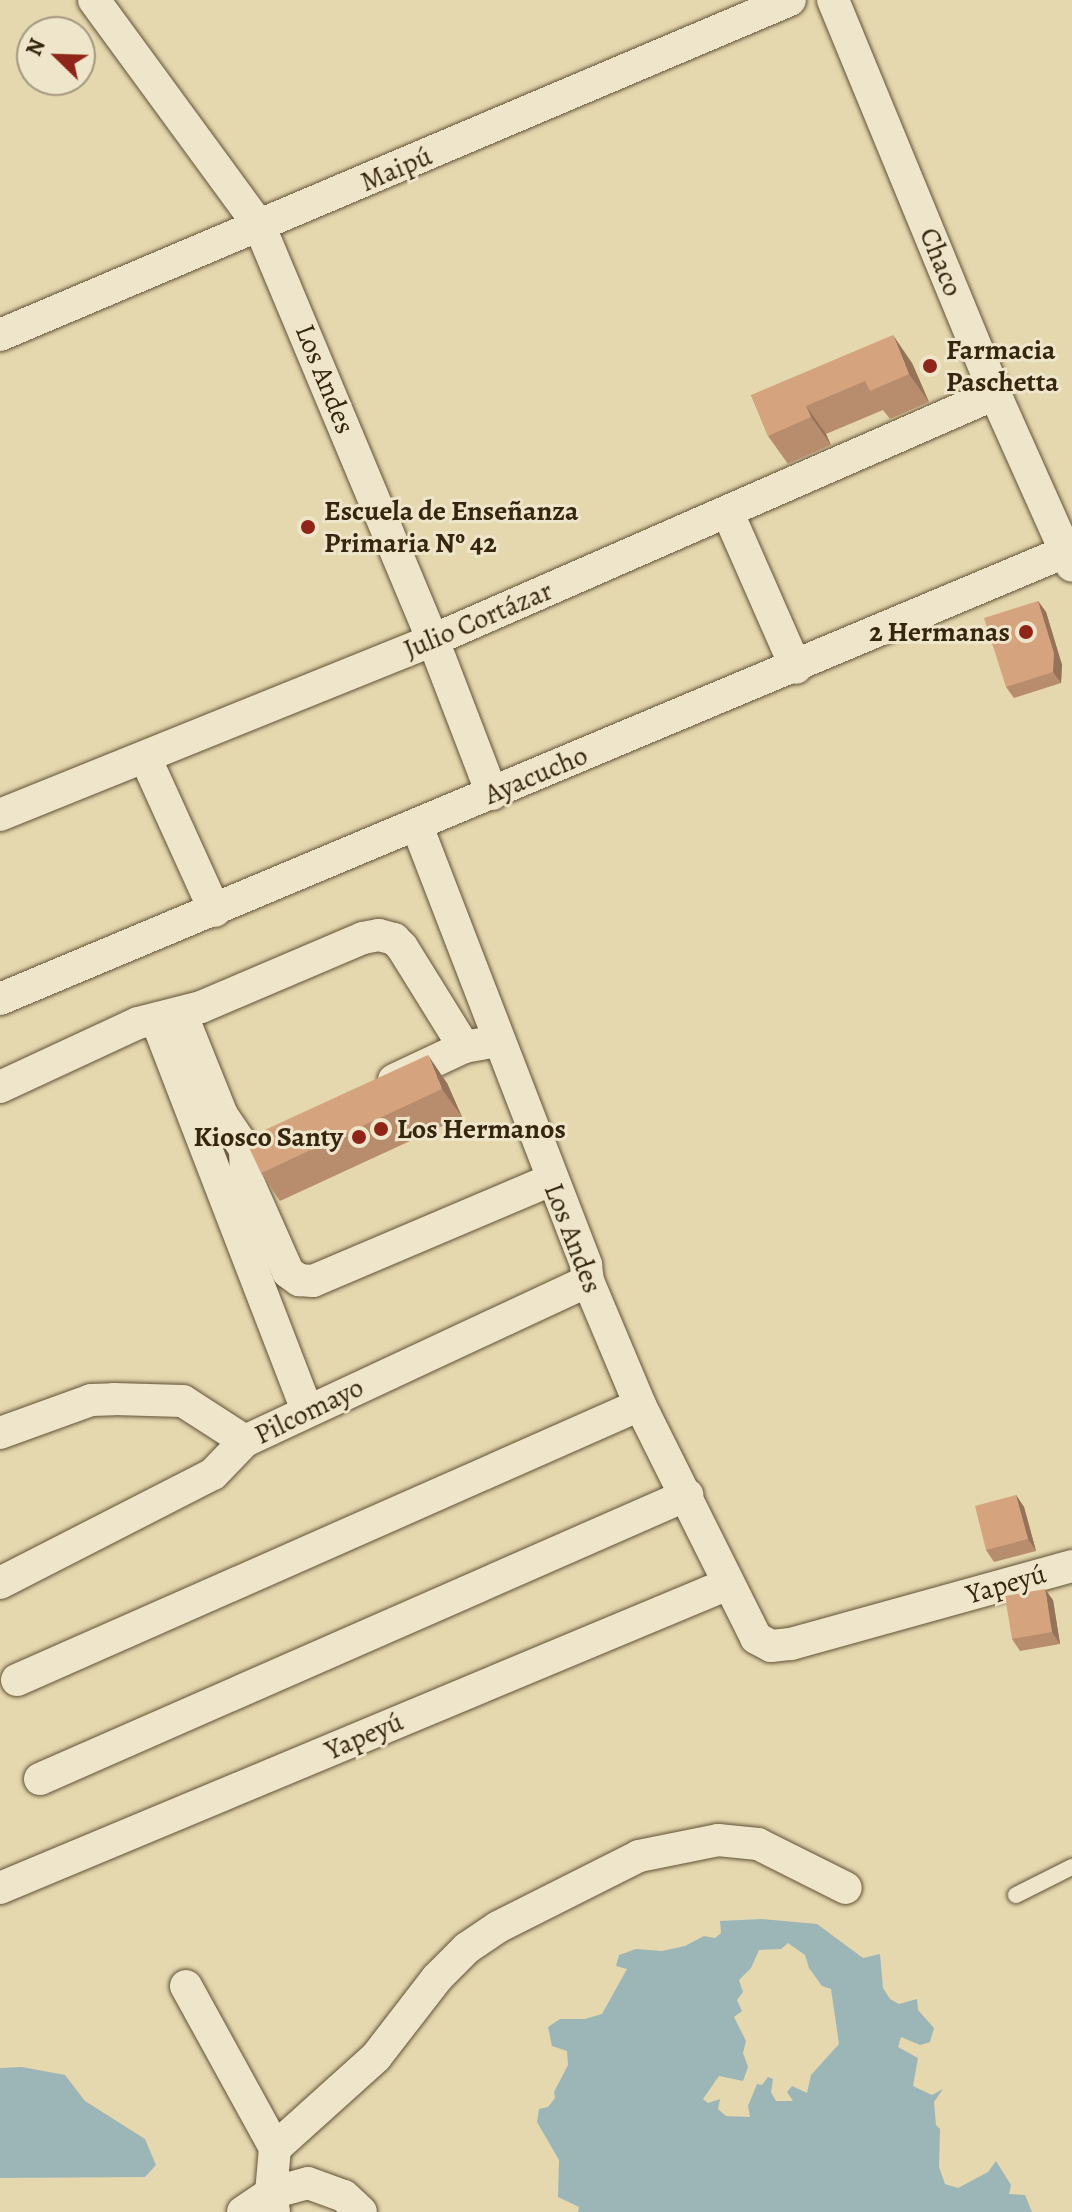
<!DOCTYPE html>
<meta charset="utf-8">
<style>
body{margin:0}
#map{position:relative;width:1072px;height:2212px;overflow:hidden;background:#e5d7ae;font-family:Alegreya,serif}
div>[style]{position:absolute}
.water>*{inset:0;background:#9cb6b7}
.roads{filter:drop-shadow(0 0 2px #625237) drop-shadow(0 0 2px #625237)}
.lane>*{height:16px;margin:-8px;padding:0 8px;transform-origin:8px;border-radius:8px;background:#eee5ca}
.street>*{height:32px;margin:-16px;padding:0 16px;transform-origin:16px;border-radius:16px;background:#eee5ca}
.wall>*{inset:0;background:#b78d6d}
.shaded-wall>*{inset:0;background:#957359}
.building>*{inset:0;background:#d5a47f}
.dots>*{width:22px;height:22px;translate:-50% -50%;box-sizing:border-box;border:4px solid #eee5ca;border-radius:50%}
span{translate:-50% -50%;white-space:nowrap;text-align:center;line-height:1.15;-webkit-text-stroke:6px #eee5ca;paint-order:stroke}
.street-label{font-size:28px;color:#36250f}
.poi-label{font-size:28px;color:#36250f;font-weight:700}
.left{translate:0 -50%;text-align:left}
.right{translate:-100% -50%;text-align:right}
.north{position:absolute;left:16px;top:16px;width:80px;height:80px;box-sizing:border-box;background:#eee5ca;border:2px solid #a4987f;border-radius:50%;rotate:293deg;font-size:22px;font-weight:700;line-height:32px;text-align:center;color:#36250f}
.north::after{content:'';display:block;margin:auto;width:28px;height:36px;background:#8f2418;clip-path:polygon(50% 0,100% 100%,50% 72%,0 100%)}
</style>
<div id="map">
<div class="water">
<i style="clip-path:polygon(evenodd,762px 1919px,817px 1924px,863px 1958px,880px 1954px,883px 1988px,890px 1999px,899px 2004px,917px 1999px,918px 2010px,934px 2028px,930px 2042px,920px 2045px,901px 2037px,898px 2047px,918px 2058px,913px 2086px,932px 2095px,943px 2089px,934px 2102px,936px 2125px,940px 2129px,939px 2167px,945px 2184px,958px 2188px,988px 2172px,996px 2161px,1011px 2185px,1009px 2194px,1025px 2195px,1032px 2212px,578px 2212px,579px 2207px,558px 2197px,559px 2160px,537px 2122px,539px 2109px,548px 2107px,555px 2098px,554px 2092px,568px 2065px,567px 2051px,552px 2046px,548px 2027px,560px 2019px,585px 2019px,602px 2014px,627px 1969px,616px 1966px,619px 1955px,636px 1949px,662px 1951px,685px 1946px,704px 1936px,715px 1938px,721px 1933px,720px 1921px,762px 1919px,788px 1943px,805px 1955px,809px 1968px,822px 1986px,831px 1989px,839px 2044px,811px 2075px,807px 2093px,792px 2086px,787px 2092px,793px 2101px,776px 2101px,771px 2092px,773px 2079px,768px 2077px,762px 2085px,757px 2084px,748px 2106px,750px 2117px,726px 2116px,718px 2109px,720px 2099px,708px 2103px,703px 2099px,719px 2076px,743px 2081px,748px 2067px,743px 2053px,746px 2041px,734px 2017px,742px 2011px,737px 2000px,743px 1992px,739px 1980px,751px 1968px,759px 1950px,781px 1949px,788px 1943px)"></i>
<i style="clip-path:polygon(22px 2067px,65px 2075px,85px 2101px,145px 2139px,156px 2165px,145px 2177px,0 2178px,0 2068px)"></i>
</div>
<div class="roads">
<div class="lane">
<i style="left:1016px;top:1895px;width:63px;rotate:-26.6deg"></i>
</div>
<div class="street">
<i style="left:94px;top:0;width:281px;rotate:53.8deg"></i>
<i style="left:260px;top:227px;width:448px;rotate:67.3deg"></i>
<i style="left:433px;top:640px;width:165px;rotate:69deg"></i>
<i style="left:833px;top:0;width:426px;rotate:67.6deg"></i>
<i style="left:995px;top:394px;width:188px;rotate:65.9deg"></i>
<i style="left:0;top:335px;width:858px;rotate:-22.98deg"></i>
<i style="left:728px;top:513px;width:169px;rotate:66.3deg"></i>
<i style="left:145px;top:757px;width:169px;rotate:65.6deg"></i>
<i style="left:0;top:815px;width:467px;rotate:-22deg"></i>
<i style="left:433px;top:640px;width:613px;rotate:-23.64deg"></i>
<i style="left:417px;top:826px;width:470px;rotate:68.9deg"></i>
<i style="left:586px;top:1265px;width:16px;rotate:83deg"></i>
<i style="left:588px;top:1281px;width:134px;rotate:67.2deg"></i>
<i style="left:640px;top:1405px;width:260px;rotate:63.5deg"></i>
<i style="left:756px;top:1638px;width:17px;rotate:28deg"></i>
<i style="left:771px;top:1646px;width:20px;rotate:-6deg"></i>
<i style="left:791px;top:1644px;width:292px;rotate:-15.5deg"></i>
<i style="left:0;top:999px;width:1163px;rotate:-22.77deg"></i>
<i style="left:181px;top:1013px;width:110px;rotate:68.1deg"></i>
<i style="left:222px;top:1115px;width:41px;rotate:55.9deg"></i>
<i style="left:245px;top:1149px;width:28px;rotate:88deg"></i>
<i style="left:246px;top:1177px;width:104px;rotate:66.1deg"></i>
<i style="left:288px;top:1272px;width:14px;rotate:36deg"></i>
<i style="left:299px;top:1280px;width:14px;rotate:4deg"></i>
<i style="left:313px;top:1281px;width:259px;rotate:-23deg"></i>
<i style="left:156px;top:1019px;width:420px;rotate:68.9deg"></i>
<i style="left:394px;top:1080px;width:77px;rotate:-25.2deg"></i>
<i style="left:0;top:1087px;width:152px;rotate:-24.9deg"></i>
<i style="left:138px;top:1023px;width:65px;rotate:-14.3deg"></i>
<i style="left:201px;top:1007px;width:176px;rotate:-23.1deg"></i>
<i style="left:363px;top:938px;width:16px;rotate:-11deg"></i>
<i style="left:379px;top:935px;width:16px;rotate:15deg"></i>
<i style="left:394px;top:939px;width:11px;rotate:45deg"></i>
<i style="left:402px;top:947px;width:118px;rotate:58.2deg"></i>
<i style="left:464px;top:1047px;width:34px;rotate:-10deg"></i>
<i style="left:0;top:1433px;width:97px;rotate:-19.9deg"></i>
<i style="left:91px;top:1400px;width:23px;rotate:-2deg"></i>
<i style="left:114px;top:1399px;width:69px;rotate:1.7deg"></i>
<i style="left:183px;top:1401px;width:74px;rotate:32.8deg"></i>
<i style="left:0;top:1583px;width:239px;rotate:-27.1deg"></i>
<i style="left:213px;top:1474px;width:46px;rotate:-45.9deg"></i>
<i style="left:245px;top:1441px;width:378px;rotate:-25deg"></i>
<i style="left:17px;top:1680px;width:681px;rotate:-23.82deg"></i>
<i style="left:40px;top:1779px;width:707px;rotate:-23.7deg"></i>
<i style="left:0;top:1888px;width:789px;rotate:-22.66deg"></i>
<i style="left:186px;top:1986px;width:185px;rotate:61.2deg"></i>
<i style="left:275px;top:2148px;width:45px;rotate:95.1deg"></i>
<i style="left:271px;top:2193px;width:19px;rotate:81deg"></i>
<i style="left:275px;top:2148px;width:136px;rotate:-42deg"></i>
<i style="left:376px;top:2057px;width:100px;rotate:-52.3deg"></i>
<i style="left:437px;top:1978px;width:42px;rotate:-45deg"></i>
<i style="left:467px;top:1948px;width:37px;rotate:-34deg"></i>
<i style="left:498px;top:1927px;width:158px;rotate:-26.7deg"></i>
<i style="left:639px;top:1856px;width:81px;rotate:-11.4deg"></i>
<i style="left:718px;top:1840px;width:40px;rotate:5.7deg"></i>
<i style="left:758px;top:1844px;width:98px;rotate:26.6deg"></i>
<i style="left:243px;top:2212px;width:34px;rotate:-34deg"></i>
<i style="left:271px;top:2193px;width:38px;rotate:-15deg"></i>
<i style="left:308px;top:2183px;width:38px;rotate:20deg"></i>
<i style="left:344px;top:2196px;width:23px;rotate:43deg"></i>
</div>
</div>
<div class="wall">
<i style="clip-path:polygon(912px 363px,929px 402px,890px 419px,883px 410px,826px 434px,831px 445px,788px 464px,768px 436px,751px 395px)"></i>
<i style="clip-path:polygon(1038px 601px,1046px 612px,1062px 665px,1061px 683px,1014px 698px,1006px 687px)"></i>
<i style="clip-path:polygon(447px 1083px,462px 1117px,280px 1201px,261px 1173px)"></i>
<i style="clip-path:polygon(1016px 1495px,1024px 1507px,1036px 1551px,994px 1562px,986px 1550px)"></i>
<i style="clip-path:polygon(1053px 1600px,1060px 1644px,1020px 1651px,1012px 1639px)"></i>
</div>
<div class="shaded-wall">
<i style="clip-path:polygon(893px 335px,912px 363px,929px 402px,909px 374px)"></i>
<i style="clip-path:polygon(806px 406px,826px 434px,831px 445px,811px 417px)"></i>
<i style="clip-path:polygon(1038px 601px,1046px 612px,1062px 665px,1061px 683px,1053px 672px)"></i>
<i style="clip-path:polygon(428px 1055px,447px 1083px,462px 1117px,442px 1089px)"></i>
<i style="clip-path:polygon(1016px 1495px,1024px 1507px,1036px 1551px,1028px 1539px)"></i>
<i style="clip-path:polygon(1045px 1589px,1053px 1600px,1060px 1644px,1052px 1632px)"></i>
</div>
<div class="building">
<i style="clip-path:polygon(893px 335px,909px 374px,870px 391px,865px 381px,806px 406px,811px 417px,768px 436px,751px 395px)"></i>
<i style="clip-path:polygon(1038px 601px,1054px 653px,1053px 672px,1006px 687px,984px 618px)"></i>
<i style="clip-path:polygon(428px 1055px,442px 1089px,261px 1173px,245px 1139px)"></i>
<i style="clip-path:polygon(1016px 1495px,1028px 1539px,986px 1550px,975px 1506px)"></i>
<i style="clip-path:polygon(1045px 1589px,1052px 1632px,1012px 1639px,1005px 1596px)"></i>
</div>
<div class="dots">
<i style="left:930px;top:366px;background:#8f2418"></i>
<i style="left:308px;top:527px;background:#8f2418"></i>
<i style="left:1026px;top:632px;background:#8f2418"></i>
<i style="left:381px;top:1129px;background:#8f2418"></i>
<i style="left:359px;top:1137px;background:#8f2418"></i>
</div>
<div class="street-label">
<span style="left:396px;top:169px;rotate:-23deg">Maipú</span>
<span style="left:941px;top:262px;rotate:68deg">Chaco</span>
<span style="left:325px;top:379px;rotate:68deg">Los Andes</span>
<span style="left:478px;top:620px;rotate:-23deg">Julio Cortázar</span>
<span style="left:536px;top:775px;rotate:-23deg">Ayacucho</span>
<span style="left:573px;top:1238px;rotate:69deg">Los Andes</span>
<span style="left:309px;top:1411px;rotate:-26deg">Pilcomayo</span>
<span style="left:1006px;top:1584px;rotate:-16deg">Yapeyú</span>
<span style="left:364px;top:1736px;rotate:-23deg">Yapeyú</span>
</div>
<div class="poi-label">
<span class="left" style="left:946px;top:366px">Farmacia<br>Paschetta</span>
<span class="left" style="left:324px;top:527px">Escuela de Enseñanza<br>Primaria Nº 42</span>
<span class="right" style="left:1010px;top:632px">2 Hermanas</span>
<span class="left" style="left:397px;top:1129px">Los Hermanos</span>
<span class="right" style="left:343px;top:1137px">Kiosco Santy</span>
</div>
<div class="north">N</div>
</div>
